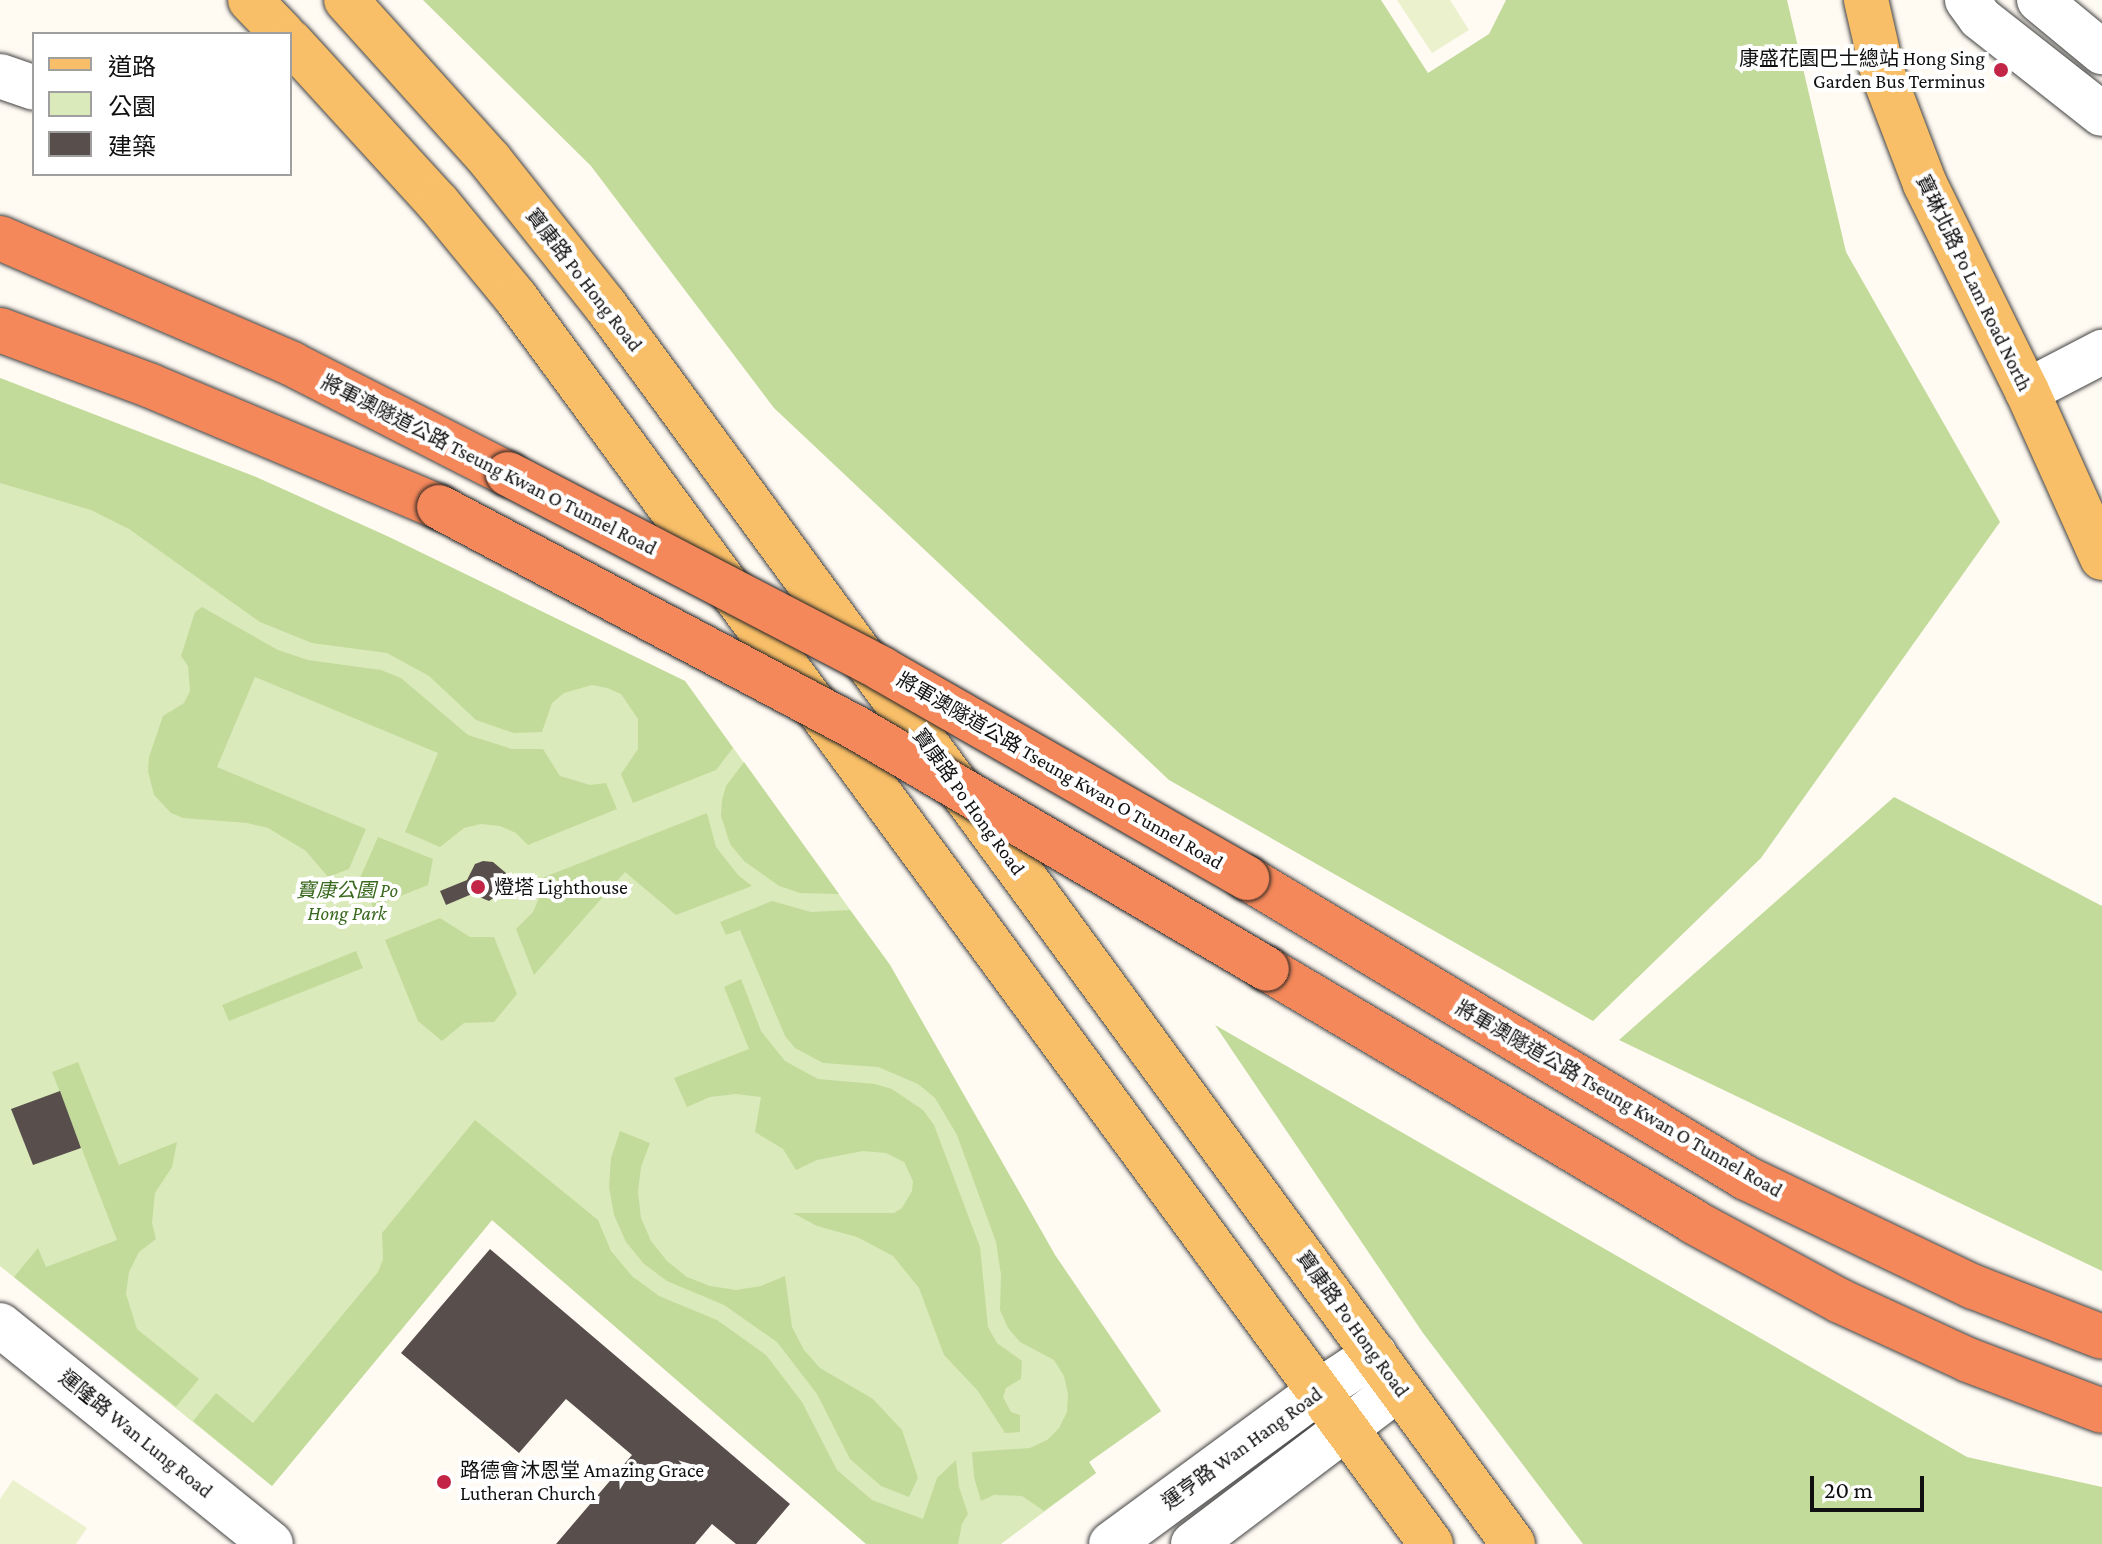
<!DOCTYPE html>
<meta charset="utf-8">
<style>
body{margin:0}
#map{position:relative;width:2102px;height:1544px;overflow:hidden;background:#fffaf2;font-family:"Crimson Pro","Noto Sans TC",serif}
div>[style]{position:absolute}
.green>*{inset:0;background:#dbeabb}
.forest>*{inset:0;background:#c2db9a}
.pitch>*{inset:0;background:#ebf1cd}
.building>*{inset:0;background:#584f4c}
.roads{filter:drop-shadow(0 0 2px #434343) drop-shadow(0 0 2px #434343)}
.minor>*{height:44px;margin:-22px;padding:0 22px;transform-origin:22px;border-radius:22px;background:#fff}
.major>*{height:44px;margin:-22px;padding:0 22px;transform-origin:22px;border-radius:22px;background:#f9bf68}
.highway>*{height:44px;margin:-22px;padding:0 22px;transform-origin:22px;border-radius:22px;background:#f5885a}
.bridges{filter:drop-shadow(0 0 2px #212121) drop-shadow(0 0 2px #212121)}
.highway-bridge>*{height:44px;margin:-22px;padding:0 22px;transform-origin:22px;border-radius:22px;background:#f5885a}
.dots>*{width:22px;height:22px;translate:-50% -50%;box-sizing:border-box;border:4px solid #fff;border-radius:50%}
span{translate:-50% -50%;white-space:nowrap;text-align:center;line-height:1.15;-webkit-text-stroke:8px #fff;paint-order:stroke}
.poi-label{font-size:20px;color:#101010}
.right{translate:-100% -50%;text-align:right}
.left{translate:0 -50%;text-align:left}
.street-label{font-size:20px;color:#101010}
.park-label{font-size:20px;color:#39691e;font-style:italic}
.legend{position:absolute;left:32px;top:32px;width:260px;height:144px;box-sizing:border-box;background:#fff;border:2px solid #9f9f9f;margin:0;padding:10px 14px;list-style:none;font-size:24px;color:#101010}
.legend li{display:flex;align-items:center;gap:16px;height:40px}
.legend b{width:40px;border:2px solid #9f9f9f}
.scale{position:absolute;left:1810px;top:1476px;width:114px;height:36px;box-sizing:border-box;border:4px solid #101010;border-top:0;padding-left:10px;font-size:24px;line-height:28px;white-space:nowrap;color:#101010;-webkit-text-stroke:6px #fff;paint-order:stroke}
</style>
<div id="map">
<div class="green">
<i style="clip-path:polygon(0 378px,256px 477px,389px 537px,685px 681px,890px 965px,1055px 1255px,1161px 1411px,1089px 1462px,1096px 1473px,1001px 1544px,867px 1544px,492px 1220px,272px 1486px,0 1266px)"></i>
</div>
<div class="forest">
<i style="clip-path:polygon(423px 0,1381px 0,1428px 73px,1489px 34px,1506px 0,1787px 0,1846px 252px,2000px 522px,1761px 858px,1593px 1021px,1169px 780px,774px 408px,591px 166px)"></i>
<i style="clip-path:polygon(0 378px,256px 477px,389px 537px,685px 681px,733px 748px,716px 770px,633px 803px,621px 774px,638px 749px,638px 719px,621px 694px,607px 688px,592px 685px,564px 693px,552px 703px,542px 732px,514px 733px,476px 720px,429px 676px,387px 653px,312px 643px,260px 622px,129px 529px,91px 510px,0 483px)"></i>
<i style="clip-path:polygon(202px 607px,278px 650px,308px 660px,381px 670px,401px 678px,468px 735px,512px 749px,543px 749px,560px 776px,590px 785px,606px 783px,617px 809px,528px 845px,516px 833px,500px 826px,481px 824px,464px 828px,440px 847px,405px 832px,438px 753px,255px 677px,217px 767px,366px 829px,349px 869px,328px 877px,306px 851px,268px 828px,247px 823px,183px 818px,171px 813px,154px 795px,148px 771px,149px 757px,163px 716px,184px 703px,190px 691px,188px 666px,181px 656px,195px 612px)"></i>
<i style="clip-path:polygon(744px 762px,839px 894px,800px 893px,779px 886px,744px 861px,730px 844px,721px 816px,722px 800px,726px 786px)"></i>
<i style="clip-path:polygon(1894px 797px,2102px 906px,2102px 1271px,1619px 1040px)"></i>
<i style="clip-path:polygon(707px 813px,716px 847px,738px 875px,752px 886px,676px 915px,625px 872px,534px 975px,516px 929px,533px 912px,540px 896px,542px 878px)"></i>
<i style="clip-path:polygon(378px 837px,433px 859px,428px 885px,373px 907px,360px 878px)"></i>
<i style="clip-path:polygon(772px 901px,811px 912px,850px 910px,890px 965px,1055px 1255px,1161px 1411px,1089px 1462px,1096px 1473px,1044px 1511px,1022px 1496px,994px 1495px,981px 1501px,974px 1477px,972px 1452px,1030px 1448px,1047px 1440px,1059px 1428px,1067px 1412px,1068px 1394px,1064px 1376px,1054px 1360px,1020px 1342px,1008px 1328px,1000px 1310px,1001px 1275px,996px 1242px,957px 1135px,935px 1098px,918px 1084px,878px 1067px,823px 1063px,795px 1048px,785px 1036px,740px 930px,726px 935px,720px 922px)"></i>
<i style="clip-path:polygon(440px 918px,470px 937px,494px 937px,517px 994px,494px 1022px,464px 1023px,442px 1041px,418px 1021px,385px 940px)"></i>
<i style="clip-path:polygon(356px 951px,363px 968px,229px 1021px,222px 1005px)"></i>
<i style="clip-path:polygon(741px 979px,761px 1031px,785px 1061px,818px 1079px,875px 1084px,892px 1089px,923px 1110px,934px 1125px,980px 1247px,988px 1327px,997px 1343px,1022px 1361px,1021px 1379px,1006px 1388px,1003px 1397px,1011px 1412px,1020px 1415px,1020px 1432px,1005px 1433px,978px 1391px,944px 1355px,919px 1288px,893px 1256px,857px 1237px,817px 1226px,793px 1213px,894px 1213px,902px 1208px,912px 1191px,913px 1181px,904px 1162px,886px 1153px,863px 1151px,817px 1160px,796px 1170px,783px 1149px,755px 1132px,761px 1097px,736px 1094px,710px 1097px,687px 1107px,674px 1078px,749px 1049px,724px 987px)"></i>
<i style="clip-path:polygon(1215px 1025px,1967px 1457px,2102px 1487px,2102px 1544px,1583px 1544px,1423px 1333px)"></i>
<i style="clip-path:polygon(78px 1062px,119px 1165px,177px 1142px,172px 1167px,155px 1193px,152px 1223px,156px 1239px,139px 1252px,129px 1272px,126px 1294px,137px 1329px,199px 1379px,176px 1407px,14px 1277px,38px 1248px,46px 1267px,117px 1240px,52px 1072px)"></i>
<i style="clip-path:polygon(475px 1120px,598px 1220px,611px 1251px,632px 1276px,659px 1296px,717px 1320px,766px 1355px,802px 1402px,837px 1470px,872px 1500px,923px 1519px,937px 1478px,956px 1460px,959px 1487px,968px 1514px,962px 1524px,958px 1544px,866px 1544px,492px 1220px,272px 1486px,193px 1421px,216px 1393px,253px 1423px,378px 1272px,383px 1259px,382px 1233px)"></i>
<i style="clip-path:polygon(620px 1131px,650px 1143px,641px 1167px,638px 1192px,641px 1218px,651px 1241px,667px 1261px,687px 1277px,710px 1286px,736px 1290px,761px 1286px,785px 1276px,792px 1327px,804px 1350px,820px 1368px,873px 1399px,902px 1430px,918px 1478px,909px 1497px,881px 1486px,850px 1459px,817px 1394px,777px 1342px,724px 1305px,667px 1281px,644px 1264px,626px 1242px,614px 1215px,609px 1187px,611px 1158px)"></i>
</div>
<div class="pitch">
<i style="clip-path:polygon(1397px 0,1450px 0,1469px 30px,1432px 53px)"></i>
<i style="clip-path:polygon(13px 1480px,87px 1528px,76px 1544px,0 1544px,0 1499px)"></i>
</div>
<div class="building">
<i style="clip-path:polygon(483px 861px,493px 862px,506px 873px,504px 891px,489px 901px,472px 894px,446px 905px,440px 891px,467px 880px,475px 864px)"></i>
<i style="clip-path:polygon(60px 1091px,81px 1148px,33px 1165px,11px 1109px)"></i>
<i style="clip-path:polygon(490px 1249px,790px 1504px,756px 1544px,736px 1544px,712px 1524px,695px 1544px,556px 1544px,632px 1455px,566px 1399px,519px 1453px,401px 1353px)"></i>
</div>
<div class="roads">
<div class="minor">
<i style="left:1967px;top:0;width:22px;rotate:54deg"></i>
<i style="left:1980px;top:18px;width:155px;rotate:38.2deg"></i>
<i style="left:2039px;top:0;width:82px;rotate:39.5deg"></i>
<i style="left:0;top:76px;width:36px;rotate:19deg"></i>
<i style="left:2027px;top:391px;width:85px;rotate:-27.5deg"></i>
<i style="left:0;top:1325px;width:348px;rotate:38.9deg"></i>
<i style="left:1111px;top:1544px;width:258px;rotate:-36.3deg"></i>
<i style="left:1319px;top:1391px;width:67px;rotate:-33.5deg"></i>
<i style="left:1193px;top:1544px;width:258px;rotate:-37.1deg"></i>
</div>
<div class="major">
<i style="left:250px;top:0;width:47px;rotate:45.9deg"></i>
<i style="left:346px;top:0;width:215px;rotate:48deg"></i>
<i style="left:490px;top:160px;width:185px;rotate:51.6deg"></i>
<i style="left:605px;top:305px;width:1536px;rotate:53.76deg"></i>
<i style="left:1866px;top:0;width:76px;rotate:77.1deg"></i>
<i style="left:1883px;top:74px;width:118px;rotate:69.1deg"></i>
<i style="left:1925px;top:184px;width:231px;rotate:63.8deg"></i>
<i style="left:2027px;top:391px;width:183px;rotate:65.8deg"></i>
<i style="left:290px;top:41px;width:219px;rotate:47.6deg"></i>
<i style="left:438px;top:203px;width:123px;rotate:50.6deg"></i>
<i style="left:516px;top:298px;width:1546px;rotate:53.71deg"></i>
</div>
<div class="highway">
<i style="left:0;top:238px;width:318px;rotate:23.3deg"></i>
<i style="left:292px;top:364px;width:242px;rotate:27deg"></i>
<i style="left:0;top:330px;width:161px;rotate:20.3deg"></i>
<i style="left:151px;top:386px;width:312px;rotate:22.8deg"></i>
<i style="left:1247px;top:878px;width:582px;rotate:31.01deg"></i>
<i style="left:1746px;top:1178px;width:253px;rotate:25.6deg"></i>
<i style="left:1974px;top:1287px;width:137px;rotate:21.3deg"></i>
<i style="left:1267px;top:969px;width:496px;rotate:30.6deg"></i>
<i style="left:1694px;top:1222px;width:166px;rotate:28.4deg"></i>
<i style="left:1840px;top:1301px;width:141px;rotate:24.7deg"></i>
<i style="left:1968px;top:1360px;width:143px;rotate:20.8deg"></i>
</div>
</div>
<div class="bridges">
<div class="highway-bridge">
<i style="left:508px;top:474px;width:422px;rotate:27.5deg"></i>
<i style="left:882px;top:669px;width:421px;rotate:29.8deg"></i>
<i style="left:439px;top:507px;width:474px;rotate:27.9deg"></i>
<i style="left:858px;top:729px;width:474px;rotate:30.4deg"></i>
</div>
</div>
<div class="dots">
<i style="left:2001px;top:70px;background:#c22545"></i>
<i style="left:478px;top:887px;background:#c22545"></i>
<i style="left:444px;top:1482px;background:#c22545"></i>
</div>
<div class="poi-label">
<span class="right" style="left:1985px;top:70px">康盛花園巴士總站 Hong Sing<br>Garden Bus Terminus</span>
<span class="left" style="left:494px;top:887px">燈塔 Lighthouse</span>
<span class="left" style="left:460px;top:1482px">路德會沐恩堂 Amazing Grace<br>Lutheran Church</span>
</div>
<div class="street-label">
<span style="left:584px;top:280px;rotate:52deg">寶康路 Po Hong Road</span>
<span style="left:1974px;top:283px;rotate:64deg">寶琳北路 Po Lam Road North</span>
<span style="left:489px;top:465px;rotate:27deg">將軍澳隧道公路 Tseung Kwan O Tunnel Road</span>
<span style="left:1060px;top:771px;rotate:30deg">將軍澳隧道公路 Tseung Kwan O Tunnel Road</span>
<span style="left:969px;top:802px;rotate:54deg">寶康路 Po Hong Road</span>
<span style="left:1619px;top:1099px;rotate:30deg">將軍澳隧道公路 Tseung Kwan O Tunnel Road</span>
<span style="left:1353px;top:1324px;rotate:54deg">寶康路 Po Hong Road</span>
<span style="left:136px;top:1434px;rotate:39deg">運隆路 Wan Lung Road</span>
<span style="left:1242px;top:1448px;rotate:-36deg">運亨路 Wan Hang Road</span>
</div>
<div class="park-label">
<span style="left:347px;top:902px">寶康公園 Po<br>Hong Park</span>
</div>
<ul class="legend">
<li><b style="height:10px;background:#f9bf68"></b>道路</li>
<li><b style="height:22px;background:#dbeabb"></b>公園</li>
<li><b style="height:22px;background:#584f4c"></b>建築</li>
</ul>
<div class="scale">20 m</div>
</div>
